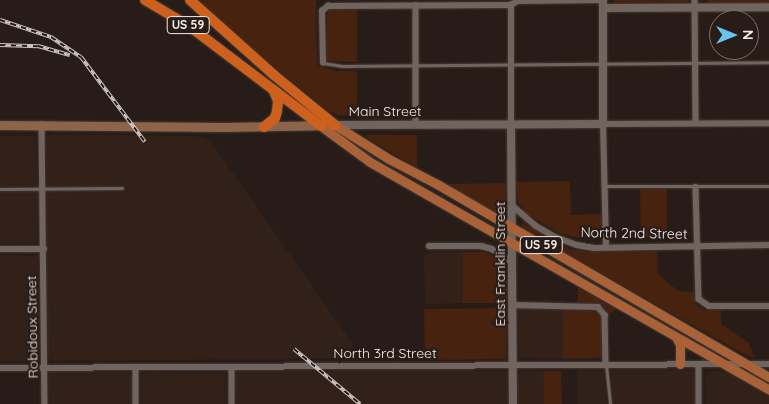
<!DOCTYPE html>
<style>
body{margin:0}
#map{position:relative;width:769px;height:404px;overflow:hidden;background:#271c17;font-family:Quicksand,sans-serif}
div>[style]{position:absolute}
.built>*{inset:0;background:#322119}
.green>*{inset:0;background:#47220e}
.roads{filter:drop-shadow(0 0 1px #433a37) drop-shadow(0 0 1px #433a37)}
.service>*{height:3px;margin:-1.5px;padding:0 1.5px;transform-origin:1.5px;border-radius:1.5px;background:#71645e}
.minor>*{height:5.5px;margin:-2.75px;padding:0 2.75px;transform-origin:2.75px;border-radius:2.75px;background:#71645e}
.tertiary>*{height:8px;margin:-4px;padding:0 4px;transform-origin:4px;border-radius:4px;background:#71645e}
.secondary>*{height:9px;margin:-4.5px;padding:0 4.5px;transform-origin:4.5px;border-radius:4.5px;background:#8d634a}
.primary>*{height:9px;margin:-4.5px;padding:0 4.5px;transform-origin:4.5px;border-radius:4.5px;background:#a96237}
.motorway>*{height:10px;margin:-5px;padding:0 5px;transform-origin:5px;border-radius:5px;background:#ce601d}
.rail>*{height:4px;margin-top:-2px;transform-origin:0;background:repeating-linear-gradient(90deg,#271c17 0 5.5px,#cfc7c2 0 11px);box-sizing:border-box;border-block:1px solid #cfc7c2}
span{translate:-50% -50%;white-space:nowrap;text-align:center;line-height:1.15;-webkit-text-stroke:4.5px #271c17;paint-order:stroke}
.shield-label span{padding:1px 4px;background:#271c17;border:1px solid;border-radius:4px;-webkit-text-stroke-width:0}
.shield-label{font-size:12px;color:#f6eeea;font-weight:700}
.street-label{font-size:14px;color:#f6eeea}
.north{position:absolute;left:709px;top:10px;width:50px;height:50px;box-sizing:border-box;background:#271c17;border:1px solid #7a706b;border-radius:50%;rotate:90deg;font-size:14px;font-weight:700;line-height:20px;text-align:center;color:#f6eeea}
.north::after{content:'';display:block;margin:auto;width:18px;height:22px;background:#66c4ef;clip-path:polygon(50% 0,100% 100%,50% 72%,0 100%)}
</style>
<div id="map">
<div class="built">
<i style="clip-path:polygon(52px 134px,194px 136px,206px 139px,214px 146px,352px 343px,353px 354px,351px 358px,51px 361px,48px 355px,46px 137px)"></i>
<i style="clip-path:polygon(0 136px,33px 136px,36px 138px,37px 186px,0 187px)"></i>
<i style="clip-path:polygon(38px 191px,37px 241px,35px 243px,0 244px,0 192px)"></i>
<i style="clip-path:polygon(431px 252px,463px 252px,463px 303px,425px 304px,424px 256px)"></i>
<i style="clip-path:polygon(0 254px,38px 257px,39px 357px,35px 361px,0 361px)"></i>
<i style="clip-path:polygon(518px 309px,563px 309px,563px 359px,519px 358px)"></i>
<i style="clip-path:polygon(577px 370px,604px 371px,607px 404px,577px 404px)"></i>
<i style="clip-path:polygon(611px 370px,691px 370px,694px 372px,695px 404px,613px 404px)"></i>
<i style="clip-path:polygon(240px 371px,507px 371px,509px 404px,236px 404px,235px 374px)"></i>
<i style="clip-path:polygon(523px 371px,543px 371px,544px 404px,518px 404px,518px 374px)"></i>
<i style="clip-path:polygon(711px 371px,723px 371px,734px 375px,769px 396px,769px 404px,706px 404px,705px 375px)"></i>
<i style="clip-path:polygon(51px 372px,129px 372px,134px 378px,134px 404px,49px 404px,49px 373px)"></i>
<i style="clip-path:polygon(145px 372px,225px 373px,226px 404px,142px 404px,142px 376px)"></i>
</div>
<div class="green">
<i style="clip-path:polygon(200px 0,316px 0,317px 65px,335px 71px,357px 71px,357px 116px,338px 115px,328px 111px,223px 24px)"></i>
<i style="clip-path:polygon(613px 0,688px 0,688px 2px,615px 3px)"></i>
<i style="clip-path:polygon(706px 0,769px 0,769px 3px,709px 4px)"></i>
<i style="clip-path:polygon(329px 10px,357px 10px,357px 62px,327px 61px,327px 15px)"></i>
<i style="clip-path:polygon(367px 135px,417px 135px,417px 168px,370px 140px,366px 137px)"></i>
<i style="clip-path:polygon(570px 181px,571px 215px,602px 214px,603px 235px,600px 238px,580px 238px,559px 233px,526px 213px,518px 202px,516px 182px)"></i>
<i style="clip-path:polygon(507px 183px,505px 218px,447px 184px)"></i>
<i style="clip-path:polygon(640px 189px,667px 189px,667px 238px,641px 238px)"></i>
<i style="clip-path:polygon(522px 222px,570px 249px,591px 252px,657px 251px,658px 274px,678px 291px,694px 292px,695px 303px,699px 307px,705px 310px,721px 309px,721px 324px,748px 342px,755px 358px,742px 353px,521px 228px)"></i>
<i style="clip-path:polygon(463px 252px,484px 252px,499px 259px,508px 276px,508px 303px,463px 303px)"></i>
<i style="clip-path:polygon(578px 287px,616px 309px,610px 314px,599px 304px,578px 302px)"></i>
<i style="clip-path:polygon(507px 308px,506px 359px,427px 360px,425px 358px,424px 309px)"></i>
<i style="clip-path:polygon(563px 309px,599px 312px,602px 317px,601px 358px,563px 359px)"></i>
<i style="clip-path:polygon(543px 371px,561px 371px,562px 404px,544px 404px)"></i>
</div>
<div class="roads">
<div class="service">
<i style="left:323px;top:63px;width:18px;rotate:9deg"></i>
<i style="left:341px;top:66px;width:428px;rotate:-0.5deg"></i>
<i style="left:605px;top:186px;width:164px"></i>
<i style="left:0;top:189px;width:122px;rotate:-0.5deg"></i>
<i style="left:606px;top:365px;width:39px;rotate:84deg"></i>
</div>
<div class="minor">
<i style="left:695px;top:0;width:122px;rotate:89.5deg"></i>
<i style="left:416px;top:5px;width:120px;rotate:90deg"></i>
<i style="left:323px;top:63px;width:52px;rotate:-91.1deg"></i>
<i style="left:322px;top:11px;width:8px;rotate:-40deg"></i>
<i style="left:328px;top:6px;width:183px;rotate:-0.3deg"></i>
<i style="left:511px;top:5px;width:8px;rotate:-30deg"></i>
<i style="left:518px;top:1px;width:85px;rotate:-0.7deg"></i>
<i style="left:42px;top:124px;width:280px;rotate:89.4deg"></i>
<i style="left:511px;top:125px;width:120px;rotate:-90deg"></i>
<i style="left:696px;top:187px;width:112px;rotate:88.5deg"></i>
<i style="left:699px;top:299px;width:12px;rotate:35deg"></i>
<i style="left:709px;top:306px;width:60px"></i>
<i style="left:512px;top:205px;width:32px;rotate:41deg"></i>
<i style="left:536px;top:226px;width:22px;rotate:30deg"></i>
<i style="left:555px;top:237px;width:23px;rotate:20deg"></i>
<i style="left:577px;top:245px;width:17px;rotate:10deg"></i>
<i style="left:594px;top:248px;width:175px;rotate:-1deg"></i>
<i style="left:429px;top:246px;width:52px"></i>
<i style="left:481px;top:246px;width:11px;rotate:15deg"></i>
<i style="left:492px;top:249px;width:24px;rotate:33deg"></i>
<i style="left:606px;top:246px;width:122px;rotate:-91.4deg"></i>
<i style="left:603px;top:124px;width:166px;rotate:-0.3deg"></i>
<i style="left:0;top:249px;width:44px"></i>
<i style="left:512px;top:305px;width:86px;rotate:1.3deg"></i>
<i style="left:598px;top:307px;width:11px;rotate:49deg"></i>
<i style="left:605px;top:315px;width:50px;rotate:88.9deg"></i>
<i style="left:699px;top:364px;width:40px;rotate:90deg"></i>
<i style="left:136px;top:367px;width:37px;rotate:90deg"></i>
<i style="left:232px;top:367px;width:37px;rotate:90deg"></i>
<i style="left:0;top:368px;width:769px;rotate:-0.3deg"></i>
</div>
<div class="tertiary">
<i style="left:603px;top:8px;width:166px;rotate:-0.3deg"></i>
<i style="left:335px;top:125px;width:268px;rotate:-0.2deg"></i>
<i style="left:603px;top:124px;width:124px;rotate:-90deg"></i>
<i style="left:511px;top:125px;width:279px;rotate:89.6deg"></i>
</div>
<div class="secondary">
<i style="left:0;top:125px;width:224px;rotate:0.5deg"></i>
<i style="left:224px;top:127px;width:111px;rotate:-1deg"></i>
</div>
<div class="primary">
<i style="left:335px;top:125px;width:64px;rotate:32.2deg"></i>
<i style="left:389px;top:159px;width:54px;rotate:27.5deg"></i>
<i style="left:437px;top:184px;width:384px;rotate:30.2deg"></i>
<i style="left:321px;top:126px;width:61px;rotate:36.3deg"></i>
<i style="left:370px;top:162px;width:460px;rotate:29.7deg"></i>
<i style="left:676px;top:337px;width:9px;rotate:63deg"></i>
<i style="left:680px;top:345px;width:19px;rotate:90deg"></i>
</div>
<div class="motorway">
<i style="left:145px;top:0;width:51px;rotate:30.6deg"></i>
<i style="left:189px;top:26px;width:166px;rotate:37.1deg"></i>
<i style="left:190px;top:0;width:113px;rotate:41.8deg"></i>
<i style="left:274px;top:75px;width:79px;rotate:39.3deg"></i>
<i style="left:264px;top:127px;width:14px;rotate:-39deg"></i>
<i style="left:275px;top:118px;width:7px;rotate:-74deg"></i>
<i style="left:277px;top:111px;width:10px;rotate:-84deg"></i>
<i style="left:278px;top:101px;width:11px;rotate:-112deg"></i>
</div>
</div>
<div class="rail">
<i style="left:0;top:20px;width:54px;rotate:18.4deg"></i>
<i style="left:51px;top:37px;width:36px;rotate:34deg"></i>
<i style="left:81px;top:57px;width:106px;rotate:53deg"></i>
<i style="left:0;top:45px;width:38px;rotate:2deg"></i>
<i style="left:38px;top:46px;width:33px;rotate:16deg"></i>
<i style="left:294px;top:349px;width:86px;rotate:39.8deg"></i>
</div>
<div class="shield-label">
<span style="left:188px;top:25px">US 59</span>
<span style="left:541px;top:245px">US 59</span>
</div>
<div class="street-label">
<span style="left:385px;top:111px">Main Street</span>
<span style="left:634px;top:233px;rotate:1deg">North 2nd Street</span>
<span style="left:500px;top:264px;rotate:-90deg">East Franklin Street</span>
<span style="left:32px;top:327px;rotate:-91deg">Robidoux Street</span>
<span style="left:385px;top:353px">North 3rd Street</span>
</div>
<div class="north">N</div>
</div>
